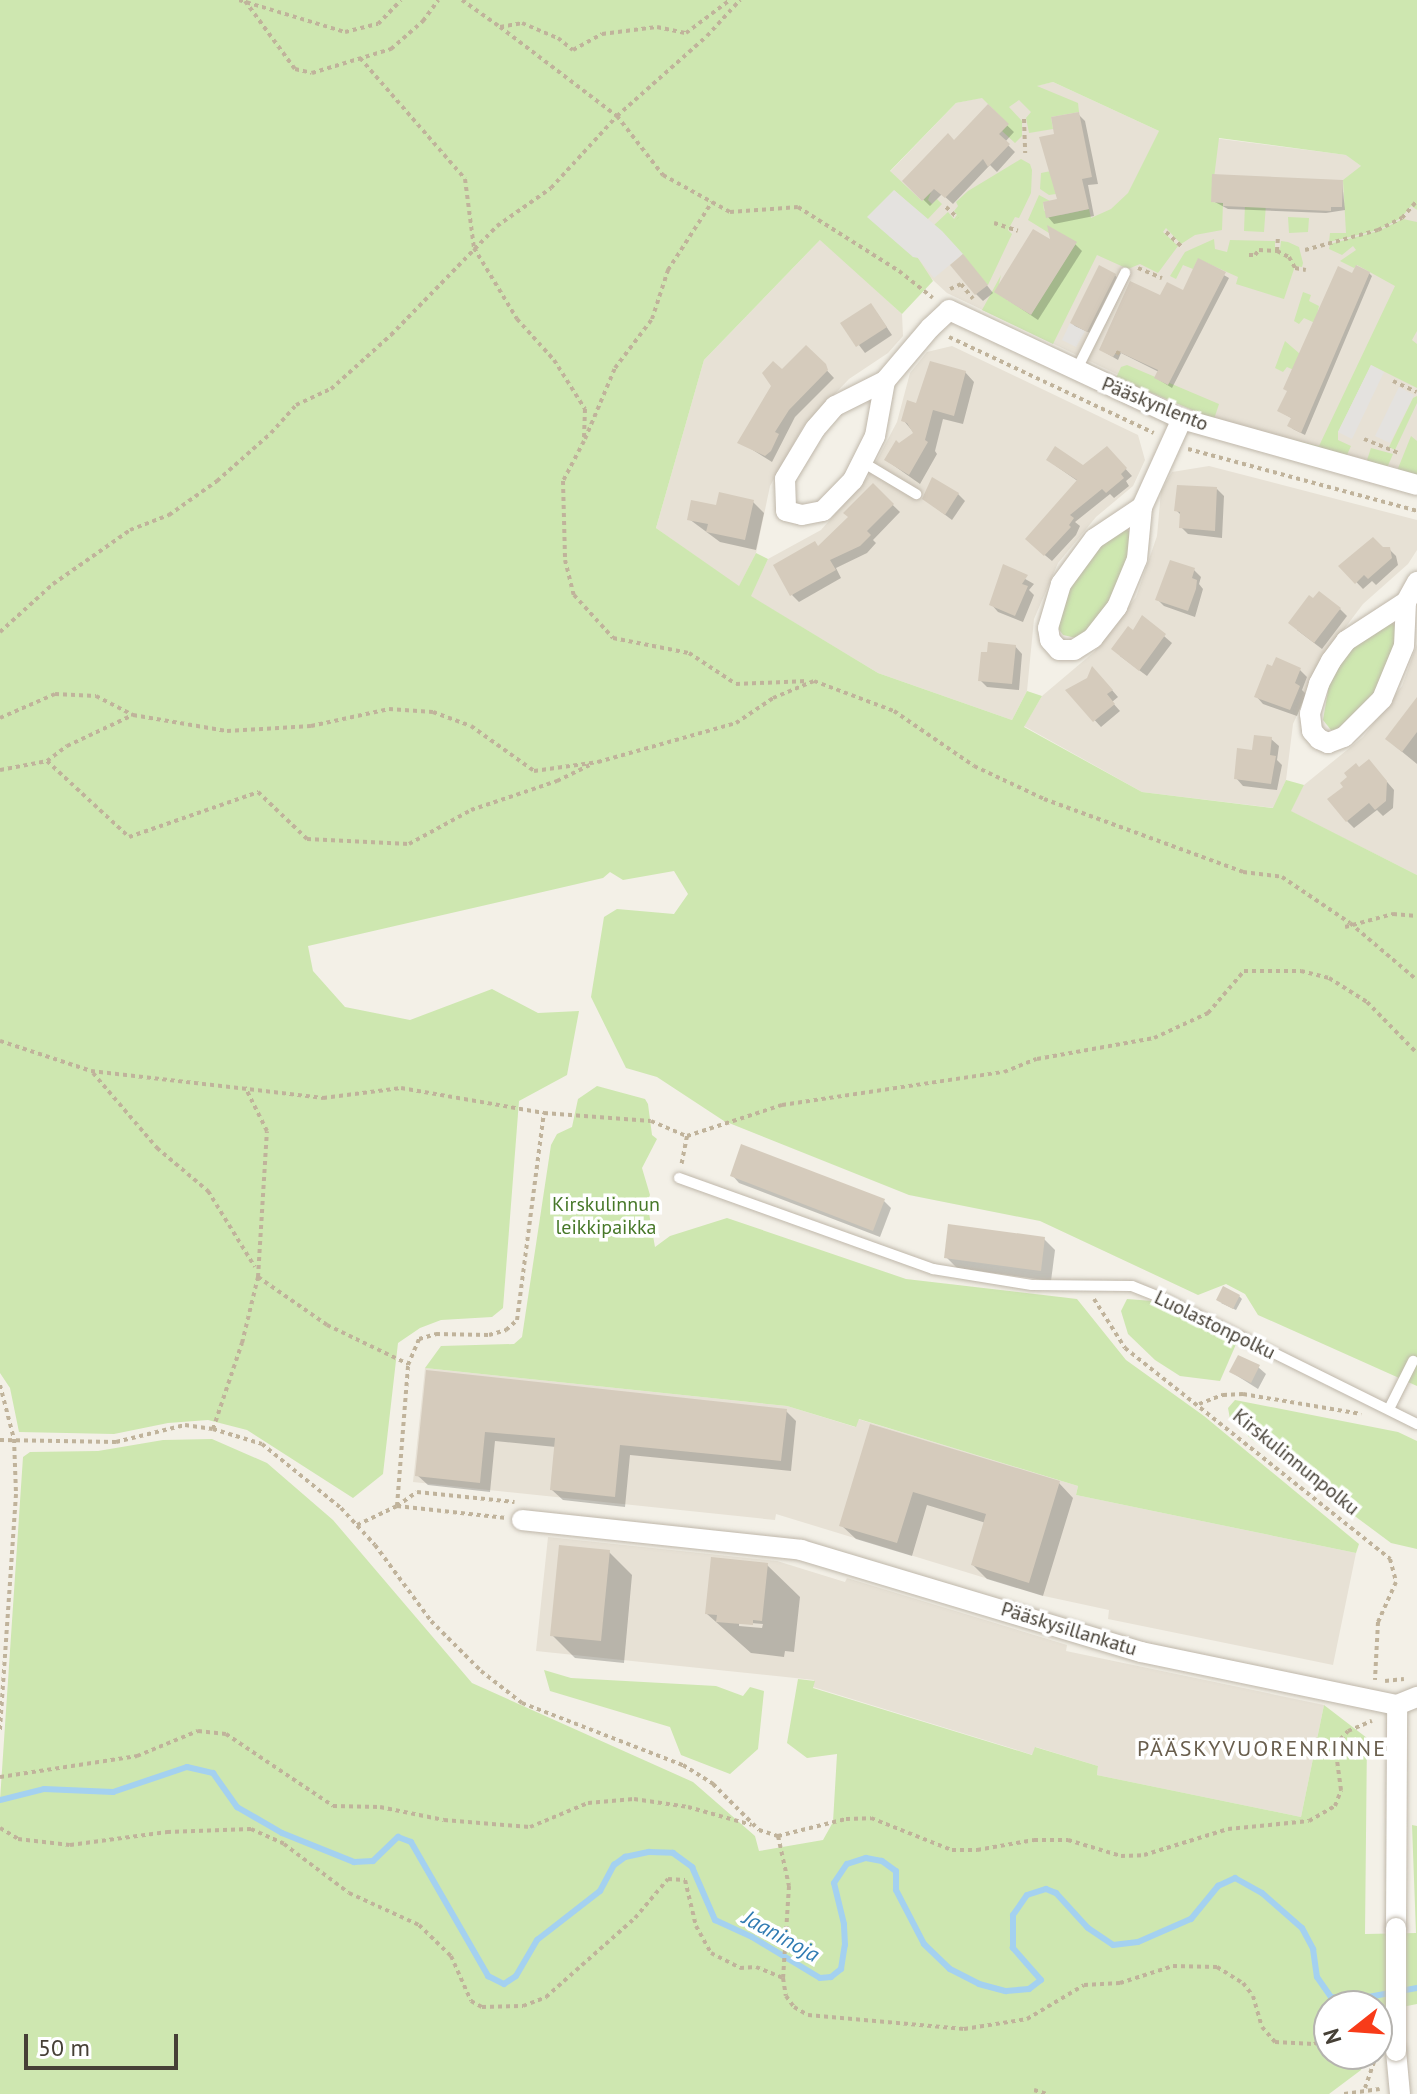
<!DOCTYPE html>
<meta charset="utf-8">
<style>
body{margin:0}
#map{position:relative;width:1417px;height:2094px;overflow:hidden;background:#f3f0e7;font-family:"PT Sans",sans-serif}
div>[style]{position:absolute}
.residential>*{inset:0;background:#e7e1d5}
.green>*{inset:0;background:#cee7b0}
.parking>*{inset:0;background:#e4e2df}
.shadow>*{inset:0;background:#0003}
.stream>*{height:6px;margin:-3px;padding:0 3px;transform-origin:3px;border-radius:3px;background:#a4d1f0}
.building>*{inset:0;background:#d5cbbc}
.path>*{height:4px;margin-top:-2px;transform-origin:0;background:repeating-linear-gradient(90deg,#c0b39b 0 4px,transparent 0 8px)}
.roads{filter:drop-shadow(0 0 2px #bfb7aa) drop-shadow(0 0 2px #bfb7aa)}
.lane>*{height:10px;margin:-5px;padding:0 5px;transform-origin:5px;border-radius:5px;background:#fff}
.street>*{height:20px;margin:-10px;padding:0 10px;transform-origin:10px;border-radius:10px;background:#fff}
.bridges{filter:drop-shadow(0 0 2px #bfb7aa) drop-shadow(0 0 2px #bfb7aa)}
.street-bridge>*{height:20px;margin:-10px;padding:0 10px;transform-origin:10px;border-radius:10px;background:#fff}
span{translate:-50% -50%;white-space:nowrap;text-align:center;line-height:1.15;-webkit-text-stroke:7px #fff;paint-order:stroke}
.street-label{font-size:20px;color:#464036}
.park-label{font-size:20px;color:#477829}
.neighbourhood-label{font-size:22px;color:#695e4d;letter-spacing:2px}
.water-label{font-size:22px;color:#307bb2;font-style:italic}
.north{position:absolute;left:1313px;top:1990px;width:80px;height:80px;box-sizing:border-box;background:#fff;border:2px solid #b5b3af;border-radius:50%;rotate:253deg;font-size:22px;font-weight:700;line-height:32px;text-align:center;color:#464036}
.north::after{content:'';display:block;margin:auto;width:28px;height:36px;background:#f83b19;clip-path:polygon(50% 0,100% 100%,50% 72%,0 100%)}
.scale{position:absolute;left:24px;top:2034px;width:154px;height:36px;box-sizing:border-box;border:4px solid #464036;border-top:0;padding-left:10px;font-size:24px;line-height:28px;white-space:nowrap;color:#464036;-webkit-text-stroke:6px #fff;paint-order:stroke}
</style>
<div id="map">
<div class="residential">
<i style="clip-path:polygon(1053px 82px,1159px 131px,1347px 155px,1417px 210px,1417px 473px,1209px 418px,947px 293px,855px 208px,956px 103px)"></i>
<i style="clip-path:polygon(821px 239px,902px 314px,903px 336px,888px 353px,849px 379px,803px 427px,770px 486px,756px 553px,739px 587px,656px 528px,704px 360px)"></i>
<i style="clip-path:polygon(952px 346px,1138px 435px,1145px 460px,1133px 486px,1096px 517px,1058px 563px,1034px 619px,1027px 691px,1012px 720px,878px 673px,750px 596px,768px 559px,821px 530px,868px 477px,897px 422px,910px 373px,927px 352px)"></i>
<i style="clip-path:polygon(1209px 466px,1417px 520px,1417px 550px,1408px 564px,1363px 604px,1323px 657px,1293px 724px,1286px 780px,1274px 808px,1142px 792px,1024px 726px,1042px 696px,1094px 652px,1136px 597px,1157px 536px,1161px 491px,1172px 472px)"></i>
<i style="clip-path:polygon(1417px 644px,1417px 875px,1290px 811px,1304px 785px,1363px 737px,1402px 686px)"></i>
<i style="clip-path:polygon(425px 1368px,787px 1406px,855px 1427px,858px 1419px,1078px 1486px,1076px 1495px,1356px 1553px,1333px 1665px,1108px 1619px,1109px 1610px,1044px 1596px,776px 1514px,775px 1520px,413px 1482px)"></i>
<i style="clip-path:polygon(548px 1537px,777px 1561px,845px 1582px,847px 1578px,1067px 1645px,1066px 1651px,1324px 1705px,1301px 1817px,1097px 1775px,1098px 1766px,1036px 1747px,1033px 1755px,813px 1687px,814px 1680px,536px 1651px)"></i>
</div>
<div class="green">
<i style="clip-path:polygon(0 0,1417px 0,1417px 210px,1411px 206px,1401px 218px,1378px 230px,1329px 242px,1330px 233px,1346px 233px,1343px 180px,1361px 166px,1346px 155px,1219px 138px,1211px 202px,1223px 203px,1222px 230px,1195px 235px,1181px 244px,1166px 228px,1163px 232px,1178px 246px,1158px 273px,1140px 264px,1128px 269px,1097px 255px,1053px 344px,982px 310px,1001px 275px,999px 284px,1006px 287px,1007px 300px,1031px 314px,1076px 243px,1051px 228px,1049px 233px,1028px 220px,1039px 195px,1050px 201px,1043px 202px,1044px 211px,1059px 208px,1061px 215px,1089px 209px,1091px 218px,1111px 209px,1128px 193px,1159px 131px,1053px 82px,1037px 86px,1078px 103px,1079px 112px,1051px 117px,1053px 129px,1029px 133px,1026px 118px,1031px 112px,1019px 100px,1009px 107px,1022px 121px,1022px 136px,1015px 143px,1002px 131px,1008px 124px,982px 98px,956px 103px,890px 171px,922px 201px,931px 192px,928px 200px,932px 204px,937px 199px,942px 204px,927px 220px,894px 190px,918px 258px,933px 281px,902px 314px,820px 240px,704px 360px,656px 528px,739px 586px,756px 553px,768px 559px,751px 596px,878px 673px,1012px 720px,1027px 691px,1042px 696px,1024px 727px,1142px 792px,1273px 808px,1286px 780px,1304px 785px,1291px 811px,1417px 875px,1417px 1386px,1258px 1315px,1245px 1294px,1226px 1284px,1198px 1295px,1040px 1221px,909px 1195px,724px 1121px,657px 1077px,626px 1068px,591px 997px,604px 917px,617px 909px,674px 914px,688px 894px,674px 871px,623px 880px,610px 872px,603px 878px,308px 946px,313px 971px,345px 1007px,410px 1020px,492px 989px,538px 1013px,579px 1011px,567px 1075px,519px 1101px,503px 1308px,492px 1317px,441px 1320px,420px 1328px,398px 1343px,383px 1474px,353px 1498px,247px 1430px,208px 1420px,168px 1423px,114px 1434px,19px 1432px,10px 1388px,0 1373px)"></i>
<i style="clip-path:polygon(1021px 159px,1030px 164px,1032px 170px,1031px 193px,1019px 218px,1015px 217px,1008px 230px,1012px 234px,988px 285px,933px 226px,948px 212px,954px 219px,957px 215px,954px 211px,958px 206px,956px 202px,968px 191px)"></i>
<i style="clip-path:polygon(1061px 169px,1056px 194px,1049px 195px,1040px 189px,1041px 173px)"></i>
<i style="clip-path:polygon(1245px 204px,1266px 204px,1264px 232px,1244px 231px)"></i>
<i style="clip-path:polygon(1288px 217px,1309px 218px,1308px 232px,1289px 233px)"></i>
<i style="clip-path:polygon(1403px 219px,1417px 222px,1417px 331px,1412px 340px,1417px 344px,1417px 388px,1371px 365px,1338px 432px,1338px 440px,1351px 446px,1346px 457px,1257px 431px,1319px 446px,1395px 286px,1357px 265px,1354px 268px,1340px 261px,1356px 250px,1353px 246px,1342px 255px,1329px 249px,1330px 244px,1378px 231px)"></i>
<i style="clip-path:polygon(1214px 239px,1215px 249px,1227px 252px,1230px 240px,1275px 241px,1275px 247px,1280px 249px,1281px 241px,1288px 242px,1299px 247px,1303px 263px,1302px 267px,1295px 266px,1284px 299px,1236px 284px,1238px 277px,1198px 259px,1193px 269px,1183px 265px,1176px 279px,1170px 276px,1185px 252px)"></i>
<i style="clip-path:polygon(1303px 292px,1311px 295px,1309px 301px,1319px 306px,1315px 323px,1304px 318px,1299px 324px,1294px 321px)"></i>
<i style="clip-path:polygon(1285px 341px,1300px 354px,1296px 371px,1287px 367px,1283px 372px,1275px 368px)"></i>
<i style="clip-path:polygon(1127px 365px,1219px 404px,1214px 419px,1116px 378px,1121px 367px)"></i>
<i style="clip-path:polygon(1417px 396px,1417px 403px,1395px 450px,1389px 447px,1413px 398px)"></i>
<i style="clip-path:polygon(1411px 436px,1417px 441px,1417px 476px,1397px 471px)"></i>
<i style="clip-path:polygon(1371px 448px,1393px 454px,1387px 468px,1366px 463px)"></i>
<i style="clip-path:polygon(1126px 529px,1130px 532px,1131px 549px,1123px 581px,1091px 628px,1076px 638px,1063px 635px,1058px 628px,1066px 593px,1099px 547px)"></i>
<i style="clip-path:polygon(1391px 621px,1396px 627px,1394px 648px,1378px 689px,1337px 730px,1331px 730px,1323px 720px,1329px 685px,1336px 671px,1352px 648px)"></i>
<i style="clip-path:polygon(597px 1086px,645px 1099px,648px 1104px,652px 1135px,657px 1139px,642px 1168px,650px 1195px,647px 1202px,655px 1247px,670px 1236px,727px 1218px,906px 1279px,1077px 1299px,1126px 1360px,1204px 1416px,1359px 1544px,1356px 1553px,1076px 1495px,1078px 1486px,859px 1419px,856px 1427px,787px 1406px,425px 1368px,441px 1346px,514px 1344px,522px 1337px,551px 1145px,557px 1134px,572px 1127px,578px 1099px)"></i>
<i style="clip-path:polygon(1127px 1299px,1153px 1301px,1237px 1342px,1220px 1381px,1180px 1376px,1155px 1360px,1128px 1334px,1121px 1311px)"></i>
<i style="clip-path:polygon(1235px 1400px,1398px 1432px,1417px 1441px,1417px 1549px,1391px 1543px,1250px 1438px,1230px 1419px,1228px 1408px)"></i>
<i style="clip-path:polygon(212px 1439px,267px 1463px,333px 1520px,472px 1683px,693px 1782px,755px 1836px,759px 1851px,823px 1840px,833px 1822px,837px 1754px,807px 1758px,787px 1743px,798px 1679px,815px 1681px,813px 1688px,1032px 1755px,1035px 1747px,1098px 1766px,1097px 1775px,1301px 1817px,1324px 1705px,1367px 1738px,1365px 1934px,1416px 1933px,1412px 1825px,1417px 1826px,1417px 2004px,1377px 2012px,1377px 2006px,1329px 2006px,1329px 2054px,1365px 2054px,1361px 2070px,1329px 2094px,0 2094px,0 1800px,23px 1457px,30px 1452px,98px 1451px,163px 1440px)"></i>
<i style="clip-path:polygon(544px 1670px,571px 1678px,716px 1686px,743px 1696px,750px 1687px,764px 1691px,758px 1749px,730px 1774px,681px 1755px,670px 1727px,550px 1691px)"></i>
</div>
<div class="parking">
<i style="clip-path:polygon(894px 190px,942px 231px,963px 254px,934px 278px,918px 258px,913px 257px,867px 217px)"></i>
<i style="clip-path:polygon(1070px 323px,1085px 331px,1076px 347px,1062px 340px)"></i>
<i style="clip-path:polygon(1371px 365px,1384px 372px,1352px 439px,1338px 432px)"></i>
<i style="clip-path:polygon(1399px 387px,1414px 395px,1390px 443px,1375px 436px)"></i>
</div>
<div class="shadow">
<i style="clip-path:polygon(988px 107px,1014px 132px,1005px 142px,1015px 152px,997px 172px,990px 165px,953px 204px,942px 194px,930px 206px,904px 181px,954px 142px)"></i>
<i style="clip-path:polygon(1078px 114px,1085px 121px,1098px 184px,1088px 185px,1094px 216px,1054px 224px,1048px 217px,1060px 201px,1056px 136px)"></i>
<i style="clip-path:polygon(1342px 182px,1345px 210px,1326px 213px,1228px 209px,1213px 201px)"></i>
<i style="clip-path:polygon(1052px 243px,1075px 244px,1082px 251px,1038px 320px,996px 292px)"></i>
<i style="clip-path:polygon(1199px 261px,1229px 278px,1172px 388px,1156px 378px,1159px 372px,1121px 353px,1118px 360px,1101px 350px,1161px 298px,1184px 292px)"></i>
<i style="clip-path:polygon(970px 264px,993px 293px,983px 301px,976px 294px)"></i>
<i style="clip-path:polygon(1369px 273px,1372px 276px,1305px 435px,1293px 429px,1290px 426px,1293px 419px,1279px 411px,1353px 275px)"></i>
<i style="clip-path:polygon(1115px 275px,1117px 278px,1090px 333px,1075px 326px,1072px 323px)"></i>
<i style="clip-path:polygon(877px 313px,892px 335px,865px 353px,843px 324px)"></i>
<i style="clip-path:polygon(806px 348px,834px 378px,795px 417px,772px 462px,740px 442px,782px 371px)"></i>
<i style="clip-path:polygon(965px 372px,974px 382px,963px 424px,943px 419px,935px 451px,937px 454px,920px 484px,886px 460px,915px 434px,904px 421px,917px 405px)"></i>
<i style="clip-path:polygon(1113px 455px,1132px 476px,1126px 481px,1129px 486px,1114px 498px,1110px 494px,1075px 522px,1080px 526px,1076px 535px,1052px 561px,1034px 546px,1079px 482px,1056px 466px,1083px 468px)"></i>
<i style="clip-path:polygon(873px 486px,900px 512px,873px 540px,876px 543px,867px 553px,836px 568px,841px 578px,799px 602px,792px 595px,820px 548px,850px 517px)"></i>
<i style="clip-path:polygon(1217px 489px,1224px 496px,1222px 538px,1188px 534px,1181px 527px,1182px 516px,1177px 511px)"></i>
<i style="clip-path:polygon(958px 494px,965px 501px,952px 520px,924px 499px)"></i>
<i style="clip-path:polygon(753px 502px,764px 513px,756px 550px,720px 542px,689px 519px,718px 508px)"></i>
<i style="clip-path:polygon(1383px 549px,1389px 549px,1396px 556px,1398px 565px,1376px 585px,1372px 581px,1363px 589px,1341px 566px)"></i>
<i style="clip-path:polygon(1004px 567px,1034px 584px,1029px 590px,1034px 595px,1023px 622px,998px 612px,991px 604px)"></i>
<i style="clip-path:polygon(1194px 570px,1201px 577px,1199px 584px,1203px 589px,1195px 617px,1164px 606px,1157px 599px)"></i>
<i style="clip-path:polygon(1340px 609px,1347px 616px,1322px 649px,1297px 630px)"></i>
<i style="clip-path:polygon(1143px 618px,1172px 643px,1147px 676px,1120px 656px)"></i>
<i style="clip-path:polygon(1015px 646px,1022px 654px,1019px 690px,987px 687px,980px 680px)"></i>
<i style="clip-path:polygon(1300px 670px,1307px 677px,1302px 690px,1306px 694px,1297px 716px,1263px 704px,1256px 696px)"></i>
<i style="clip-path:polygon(1099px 675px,1118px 697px,1112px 702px,1120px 711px,1101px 727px,1068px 691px)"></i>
<i style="clip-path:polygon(1417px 713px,1417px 764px,1395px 746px)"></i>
<i style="clip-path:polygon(1271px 739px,1279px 746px,1277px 760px,1282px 765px,1277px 790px,1243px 786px,1236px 778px,1254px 752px)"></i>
<i style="clip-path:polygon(1376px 769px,1394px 790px,1393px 808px,1383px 816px,1377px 810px,1354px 828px,1347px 821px,1346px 787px,1359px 770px)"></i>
<i style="clip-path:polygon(732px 1175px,884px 1201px,891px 1208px,880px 1237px,739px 1183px)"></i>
<i style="clip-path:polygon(1044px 1239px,1055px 1250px,1051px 1281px,957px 1268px,946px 1257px)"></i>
<i style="clip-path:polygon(1239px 1296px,1242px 1299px,1236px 1310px,1221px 1303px)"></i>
<i style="clip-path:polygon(1258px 1367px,1266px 1374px,1258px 1389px,1231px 1372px)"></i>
<i style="clip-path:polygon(428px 1372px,786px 1411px,796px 1421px,791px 1471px,630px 1455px,625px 1507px,563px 1500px,552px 1490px,556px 1447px,495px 1441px,490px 1492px,428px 1485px,417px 1475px)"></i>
<i style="clip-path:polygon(871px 1426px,1059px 1483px,1073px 1498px,1043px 1596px,987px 1579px,973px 1565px,986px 1523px,927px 1505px,912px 1556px,856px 1539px,841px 1525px)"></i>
<i style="clip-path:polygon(609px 1552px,632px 1575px,624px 1663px,575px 1658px,552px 1635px)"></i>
<i style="clip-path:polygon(evenodd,767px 1565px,800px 1597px,794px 1652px,785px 1651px,784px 1657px,751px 1653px,707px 1614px,767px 1565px,739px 1622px,763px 1624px,762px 1628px,739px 1626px,739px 1622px)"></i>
</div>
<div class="stream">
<i style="left:0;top:1800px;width:45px;rotate:-14deg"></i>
<i style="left:44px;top:1789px;width:69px;rotate:2.5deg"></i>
<i style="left:113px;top:1792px;width:78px;rotate:-18.7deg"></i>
<i style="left:187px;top:1767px;width:27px;rotate:13deg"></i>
<i style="left:213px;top:1773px;width:42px;rotate:54.8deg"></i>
<i style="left:237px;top:1807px;width:52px;rotate:30deg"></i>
<i style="left:282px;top:1833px;width:78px;rotate:21.9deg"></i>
<i style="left:354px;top:1862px;width:19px;rotate:-3deg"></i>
<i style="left:373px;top:1861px;width:35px;rotate:-44deg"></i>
<i style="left:398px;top:1837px;width:14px;rotate:21deg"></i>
<i style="left:411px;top:1842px;width:155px;rotate:60.1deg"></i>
<i style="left:488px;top:1976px;width:18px;rotate:27deg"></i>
<i style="left:504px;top:1984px;width:14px;rotate:-34deg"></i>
<i style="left:516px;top:1976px;width:42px;rotate:-59.7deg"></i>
<i style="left:537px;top:1940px;width:80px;rotate:-37.9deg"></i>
<i style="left:600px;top:1891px;width:30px;rotate:-62deg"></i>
<i style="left:614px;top:1865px;width:14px;rotate:-36deg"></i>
<i style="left:625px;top:1857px;width:25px;rotate:-12deg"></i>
<i style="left:649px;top:1852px;width:24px;rotate:2deg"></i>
<i style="left:673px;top:1853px;width:24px;rotate:36deg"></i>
<i style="left:692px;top:1867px;width:58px;rotate:66.5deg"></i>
<i style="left:715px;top:1920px;width:41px;rotate:24.7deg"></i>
<i style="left:752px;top:1937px;width:79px;rotate:31.1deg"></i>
<i style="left:820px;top:1978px;width:11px;rotate:-5deg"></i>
<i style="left:831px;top:1977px;width:13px;rotate:-39deg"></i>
<i style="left:841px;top:1969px;width:24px;rotate:-81deg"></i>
<i style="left:845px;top:1945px;width:21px;rotate:-93deg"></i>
<i style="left:844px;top:1924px;width:42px;rotate:-103.7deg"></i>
<i style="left:834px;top:1883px;width:23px;rotate:-56deg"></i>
<i style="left:847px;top:1864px;width:20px;rotate:-18deg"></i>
<i style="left:866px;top:1858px;width:16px;rotate:11deg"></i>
<i style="left:882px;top:1861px;width:17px;rotate:36deg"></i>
<i style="left:896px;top:1871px;width:19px;rotate:90deg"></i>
<i style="left:896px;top:1890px;width:61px;rotate:62.6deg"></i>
<i style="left:924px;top:1944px;width:36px;rotate:44deg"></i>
<i style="left:950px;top:1969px;width:33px;rotate:27deg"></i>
<i style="left:979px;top:1984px;width:28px;rotate:15deg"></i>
<i style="left:1006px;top:1991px;width:23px;rotate:-5deg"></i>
<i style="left:1029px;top:1989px;width:15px;rotate:-37deg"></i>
<i style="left:1041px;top:1980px;width:43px;rotate:-131.2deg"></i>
<i style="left:1013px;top:1948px;width:33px;rotate:-90deg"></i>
<i style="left:1013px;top:1915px;width:24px;rotate:-55deg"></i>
<i style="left:1027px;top:1895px;width:20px;rotate:-18deg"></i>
<i style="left:1046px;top:1889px;width:11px;rotate:22deg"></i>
<i style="left:1056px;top:1893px;width:47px;rotate:47.6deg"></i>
<i style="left:1088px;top:1928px;width:30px;rotate:34deg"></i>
<i style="left:1113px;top:1945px;width:25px;rotate:-7deg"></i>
<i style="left:1138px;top:1942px;width:58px;rotate:-23.5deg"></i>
<i style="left:1191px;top:1919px;width:43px;rotate:-50.7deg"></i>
<i style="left:1218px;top:1886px;width:19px;rotate:-25deg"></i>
<i style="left:1235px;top:1878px;width:31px;rotate:29deg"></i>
<i style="left:1262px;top:1893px;width:53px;rotate:41.2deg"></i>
<i style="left:1302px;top:1928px;width:24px;rotate:62deg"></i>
<i style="left:1313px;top:1949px;width:28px;rotate:82deg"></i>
<i style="left:1317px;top:1977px;width:24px;rotate:55deg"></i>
<i style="left:1331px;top:1997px;width:21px;rotate:8deg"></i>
<i style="left:1352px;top:2000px;width:66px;rotate:-10.5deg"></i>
</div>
<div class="building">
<i style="clip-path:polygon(988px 104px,1009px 124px,999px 134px,1010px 144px,988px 167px,983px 159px,945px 198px,934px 189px,922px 201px,902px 181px,948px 133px,954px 140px)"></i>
<i style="clip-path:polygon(1079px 112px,1092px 177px,1082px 179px,1089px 209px,1046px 218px,1043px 202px,1057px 199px,1039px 137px,1054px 134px,1051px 117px)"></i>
<i style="clip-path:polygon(1212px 174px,1343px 180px,1342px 207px,1331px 207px,1331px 211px,1223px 206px,1223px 203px,1211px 202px)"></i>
<i style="clip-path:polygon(1047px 225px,1077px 242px,1031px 315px,994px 292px,1033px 229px,1050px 239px)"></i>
<i style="clip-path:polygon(963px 254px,988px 285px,975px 295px,950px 265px)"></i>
<i style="clip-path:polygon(1198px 258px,1226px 272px,1168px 385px,1154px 378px,1158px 370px,1117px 351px,1113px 357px,1099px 350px,1130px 281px,1160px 295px,1167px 282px,1183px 290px)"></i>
<i style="clip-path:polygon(1099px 265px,1116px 274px,1087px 332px,1070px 323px)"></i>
<i style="clip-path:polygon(1356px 265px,1370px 272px,1301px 433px,1287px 426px,1291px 418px,1277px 411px,1287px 391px,1283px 389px,1338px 266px,1352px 273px)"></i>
<i style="clip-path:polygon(871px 303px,887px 327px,856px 347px,840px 323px)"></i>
<i style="clip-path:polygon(806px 345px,826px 364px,828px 370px,789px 410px,775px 432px,779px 434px,771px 451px,765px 456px,737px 443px,771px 386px,762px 373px,773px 361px,782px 369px)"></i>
<i style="clip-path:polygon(930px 361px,966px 371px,954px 416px,933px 410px,925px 440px,928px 442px,909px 475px,884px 460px,896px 440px,899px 443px,913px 433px,907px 423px,901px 421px,907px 400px,916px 403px)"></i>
<i style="clip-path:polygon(1055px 446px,1083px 465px,1107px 446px,1127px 468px,1121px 474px,1124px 478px,1106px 493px,1102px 489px,1070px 515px,1074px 518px,1069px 525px,1071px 527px,1044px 556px,1025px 539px,1077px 480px,1046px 460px)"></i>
<i style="clip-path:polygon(932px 477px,959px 493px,945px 515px,922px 499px)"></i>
<i style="clip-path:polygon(873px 483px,894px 504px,867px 531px,871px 535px,860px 546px,830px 560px,836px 570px,790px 596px,773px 565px,815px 541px,818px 546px,848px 517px,843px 513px)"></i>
<i style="clip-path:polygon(1177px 485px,1217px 487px,1215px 531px,1179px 528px,1180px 512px,1174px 511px)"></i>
<i style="clip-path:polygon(719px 492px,754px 500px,745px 540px,706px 532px,708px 524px,687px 520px,691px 500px,716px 505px)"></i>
<i style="clip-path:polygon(1373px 537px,1383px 547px,1390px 547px,1392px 558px,1368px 579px,1364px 575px,1355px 584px,1338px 566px)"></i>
<i style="clip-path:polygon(1170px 560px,1195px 568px,1192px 578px,1197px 580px,1196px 589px,1188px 611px,1155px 600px)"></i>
<i style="clip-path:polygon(1003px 564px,1028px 575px,1022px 584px,1028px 586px,1015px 616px,989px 605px)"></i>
<i style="clip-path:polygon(1319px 591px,1341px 608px,1314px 643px,1288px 623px,1309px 595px,1313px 598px)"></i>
<i style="clip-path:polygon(1142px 615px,1166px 634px,1139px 671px,1111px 649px,1128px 626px,1133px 630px)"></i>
<i style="clip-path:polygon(988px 642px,1016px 645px,1012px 684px,978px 681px,981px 652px,987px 652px)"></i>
<i style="clip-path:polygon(1276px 657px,1301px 668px,1295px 683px,1300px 686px,1290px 710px,1254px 697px,1267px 664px,1272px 666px)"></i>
<i style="clip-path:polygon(1092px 666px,1113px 690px,1107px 694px,1115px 704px,1093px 722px,1065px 690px,1087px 678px)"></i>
<i style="clip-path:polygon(1417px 697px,1417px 732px,1402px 752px,1385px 739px)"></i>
<i style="clip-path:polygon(1254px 735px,1272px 737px,1270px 755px,1276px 756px,1271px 784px,1234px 779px,1237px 748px,1252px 750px)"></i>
<i style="clip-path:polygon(1369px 759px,1387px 781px,1386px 801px,1375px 810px,1369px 803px,1346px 822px,1327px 799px,1343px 787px,1340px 783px,1347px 777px,1344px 773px,1356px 763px,1359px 767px)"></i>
<i style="clip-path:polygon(741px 1144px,885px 1199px,873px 1231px,730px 1176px)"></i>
<i style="clip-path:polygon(948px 1224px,1045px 1237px,1041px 1271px,944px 1258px)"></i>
<i style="clip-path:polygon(1223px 1286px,1240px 1295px,1233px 1309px,1216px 1300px)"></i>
<i style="clip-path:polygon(1238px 1355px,1260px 1365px,1251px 1383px,1229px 1372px)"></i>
<i style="clip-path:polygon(426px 1370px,787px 1409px,781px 1461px,620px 1445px,615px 1497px,550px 1490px,555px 1438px,485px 1432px,480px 1483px,415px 1476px)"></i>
<i style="clip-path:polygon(870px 1424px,1060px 1481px,1029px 1583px,971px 1565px,986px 1514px,913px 1492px,897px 1543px,839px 1526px)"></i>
<i style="clip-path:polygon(559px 1545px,610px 1550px,601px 1641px,550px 1636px)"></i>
<i style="clip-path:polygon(711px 1557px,768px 1563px,762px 1621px,753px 1620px,753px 1625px,716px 1622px,717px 1615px,705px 1614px)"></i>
</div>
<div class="path">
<i style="left:239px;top:0;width:111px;rotate:16.8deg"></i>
<i style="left:345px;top:32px;width:34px;rotate:-14deg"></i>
<i style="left:378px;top:24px;width:33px;rotate:-46deg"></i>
<i style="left:462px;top:0;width:47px;rotate:35.4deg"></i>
<i style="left:500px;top:27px;width:22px;rotate:-10deg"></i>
<i style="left:522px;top:23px;width:39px;rotate:23deg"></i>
<i style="left:558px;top:38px;width:19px;rotate:39deg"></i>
<i style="left:573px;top:50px;width:33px;rotate:-29deg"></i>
<i style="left:602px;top:34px;width:55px;rotate:-7.3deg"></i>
<i style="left:657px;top:27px;width:30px;rotate:12deg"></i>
<i style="left:686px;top:33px;width:55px;rotate:-36.9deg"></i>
<i style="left:245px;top:1px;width:84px;rotate:53.7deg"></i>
<i style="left:295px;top:69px;width:17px;rotate:13deg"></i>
<i style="left:312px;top:73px;width:83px;rotate:-16.9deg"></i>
<i style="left:391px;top:49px;width:43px;rotate:-41.2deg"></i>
<i style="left:423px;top:21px;width:26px;rotate:-54deg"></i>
<i style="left:500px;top:27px;width:147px;rotate:37.3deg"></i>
<i style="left:617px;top:116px;width:75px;rotate:52.1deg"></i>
<i style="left:663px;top:175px;width:77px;rotate:28.9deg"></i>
<i style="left:730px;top:212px;width:68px;rotate:-4.2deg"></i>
<i style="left:798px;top:207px;width:120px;rotate:32.4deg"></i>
<i style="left:899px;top:271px;width:43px;rotate:38.5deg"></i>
<i style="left:360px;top:58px;width:160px;rotate:49deg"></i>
<i style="left:465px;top:179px;width:70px;rotate:82.6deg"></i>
<i style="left:474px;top:248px;width:83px;rotate:58.8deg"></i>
<i style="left:517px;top:319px;width:55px;rotate:47.9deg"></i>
<i style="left:554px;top:360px;width:58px;rotate:57.7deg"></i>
<i style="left:585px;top:409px;width:32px;rotate:92deg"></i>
<i style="left:584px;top:441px;width:45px;rotate:117.7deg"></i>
<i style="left:563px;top:481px;width:79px;rotate:88.5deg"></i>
<i style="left:565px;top:560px;width:36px;rotate:76deg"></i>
<i style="left:574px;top:595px;width:58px;rotate:47.8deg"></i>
<i style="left:613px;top:638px;width:77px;rotate:11.2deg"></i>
<i style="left:689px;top:653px;width:56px;rotate:33.4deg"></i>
<i style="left:736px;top:684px;width:71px;rotate:-2.4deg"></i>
<i style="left:1024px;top:119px;width:34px;rotate:88deg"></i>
<i style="left:946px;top:207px;width:16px;rotate:43deg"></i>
<i style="left:994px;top:223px;width:25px;rotate:18deg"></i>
<i style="left:1166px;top:232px;width:23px;rotate:43deg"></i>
<i style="left:1305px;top:250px;width:76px;rotate:-15.3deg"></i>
<i style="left:1378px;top:230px;width:27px;rotate:-27deg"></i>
<i style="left:1402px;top:218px;width:23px;rotate:-49deg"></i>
<i style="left:1277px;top:251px;width:14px;rotate:-86deg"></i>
<i style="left:1249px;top:255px;width:6px"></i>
<i style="left:1255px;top:255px;width:6px;rotate:-51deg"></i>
<i style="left:1259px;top:250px;width:18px;rotate:3deg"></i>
<i style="left:1277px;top:251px;width:13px;rotate:27deg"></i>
<i style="left:1289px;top:257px;width:13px;rotate:61deg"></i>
<i style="left:1295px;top:268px;width:11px;rotate:10deg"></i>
<i style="left:1138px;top:268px;width:26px;rotate:23deg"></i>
<i style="left:950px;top:289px;width:12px;rotate:-24deg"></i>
<i style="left:961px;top:284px;width:19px;rotate:51deg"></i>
<i style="left:949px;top:337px;width:226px;rotate:25.1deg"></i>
<i style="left:1116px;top:352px;width:5px;rotate:22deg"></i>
<i style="left:1393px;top:381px;width:26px;rotate:25deg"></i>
<i style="left:585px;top:439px;width:77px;rotate:-67.1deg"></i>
<i style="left:615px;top:368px;width:61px;rotate:-52.9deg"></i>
<i style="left:652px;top:319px;width:52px;rotate:-71.9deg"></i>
<i style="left:668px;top:270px;width:81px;rotate:-57.1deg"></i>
<i style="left:1364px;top:439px;width:38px;rotate:22deg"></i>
<i style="left:1188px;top:449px;width:237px;rotate:15.1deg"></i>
<i style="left:0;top:632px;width:72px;rotate:-42.2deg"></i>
<i style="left:53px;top:584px;width:94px;rotate:-35deg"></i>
<i style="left:130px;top:530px;width:42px;rotate:-21deg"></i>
<i style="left:169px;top:515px;width:59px;rotate:-35.3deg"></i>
<i style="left:217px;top:481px;width:72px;rotate:-41.6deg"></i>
<i style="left:271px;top:433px;width:38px;rotate:-48deg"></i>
<i style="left:296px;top:405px;width:38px;rotate:-25deg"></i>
<i style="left:331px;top:389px;width:81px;rotate:-42deg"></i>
<i style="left:391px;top:335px;width:152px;rotate:-45.8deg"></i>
<i style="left:497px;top:226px;width:66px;rotate:-35.1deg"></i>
<i style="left:551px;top:188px;width:98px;rotate:-47.5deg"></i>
<i style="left:617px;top:116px;width:120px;rotate:-41.6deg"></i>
<i style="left:707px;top:36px;width:49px;rotate:-47.5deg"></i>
<i style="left:0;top:718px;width:60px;rotate:-23.6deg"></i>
<i style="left:55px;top:694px;width:41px;rotate:2.8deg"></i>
<i style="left:96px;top:696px;width:42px;rotate:27.2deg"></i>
<i style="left:47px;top:761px;width:25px;rotate:-37deg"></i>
<i style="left:67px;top:746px;width:73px;rotate:-25.2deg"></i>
<i style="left:133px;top:715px;width:95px;rotate:9.7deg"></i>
<i style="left:227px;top:731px;width:84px;rotate:-3.4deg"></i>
<i style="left:311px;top:726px;width:80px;rotate:-12.3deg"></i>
<i style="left:389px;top:709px;width:44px;rotate:3.9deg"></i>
<i style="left:433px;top:712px;width:40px;rotate:20.2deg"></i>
<i style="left:471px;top:726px;width:77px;rotate:35.5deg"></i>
<i style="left:534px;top:771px;width:65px;rotate:-8deg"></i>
<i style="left:598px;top:762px;width:143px;rotate:-15.8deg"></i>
<i style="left:736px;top:723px;width:45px;rotate:-34deg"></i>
<i style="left:773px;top:698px;width:44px;rotate:-22.5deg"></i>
<i style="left:814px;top:681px;width:85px;rotate:20.6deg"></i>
<i style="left:894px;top:711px;width:97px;rotate:34.5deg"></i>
<i style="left:974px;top:766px;width:77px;rotate:25.2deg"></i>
<i style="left:1044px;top:799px;width:212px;rotate:20.1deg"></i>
<i style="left:1243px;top:872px;width:39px;rotate:7deg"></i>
<i style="left:1282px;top:877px;width:82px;rotate:34.1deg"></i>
<i style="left:1350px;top:923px;width:88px;rotate:40.4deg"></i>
<i style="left:0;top:770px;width:48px;rotate:-10.8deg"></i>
<i style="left:47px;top:761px;width:112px;rotate:42.8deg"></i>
<i style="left:129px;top:837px;width:137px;rotate:-19.2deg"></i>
<i style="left:258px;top:792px;width:68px;rotate:43.8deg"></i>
<i style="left:307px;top:839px;width:102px;rotate:2.8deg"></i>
<i style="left:409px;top:844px;width:71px;rotate:-28.7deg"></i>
<i style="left:471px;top:810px;width:91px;rotate:-18.6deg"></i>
<i style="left:557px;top:781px;width:39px;rotate:-26deg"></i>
<i style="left:1345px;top:927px;width:50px;rotate:-15.2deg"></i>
<i style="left:1393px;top:914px;width:24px;rotate:5deg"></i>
<i style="left:0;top:1041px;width:96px;rotate:18.2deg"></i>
<i style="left:91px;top:1071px;width:234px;rotate:6.6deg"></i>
<i style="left:323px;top:1098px;width:79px;rotate:-7.3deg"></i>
<i style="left:401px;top:1088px;width:145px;rotate:9.9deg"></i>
<i style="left:544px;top:1113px;width:107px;rotate:4.3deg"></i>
<i style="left:651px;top:1121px;width:39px;rotate:23deg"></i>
<i style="left:687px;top:1136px;width:31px;rotate:101deg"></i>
<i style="left:93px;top:1073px;width:99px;rotate:49.5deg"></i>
<i style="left:157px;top:1148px;width:67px;rotate:40.1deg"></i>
<i style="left:208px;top:1191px;width:89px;rotate:58.3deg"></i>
<i style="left:687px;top:1136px;width:100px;rotate:-18.1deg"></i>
<i style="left:782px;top:1105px;width:224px;rotate:-8.5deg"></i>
<i style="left:1004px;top:1072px;width:35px;rotate:-22deg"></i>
<i style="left:1037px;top:1059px;width:119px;rotate:-10.2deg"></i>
<i style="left:1154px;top:1038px;width:60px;rotate:-24.8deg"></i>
<i style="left:1208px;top:1013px;width:55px;rotate:-49.4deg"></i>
<i style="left:1244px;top:971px;width:57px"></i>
<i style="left:1301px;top:971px;width:29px;rotate:14deg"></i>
<i style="left:1329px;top:978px;width:45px;rotate:32.3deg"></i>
<i style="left:1367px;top:1002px;width:71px;rotate:45.6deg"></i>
<i style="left:258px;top:1277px;width:84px;rotate:34.8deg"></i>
<i style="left:327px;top:1325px;width:90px;rotate:25.7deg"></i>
<i style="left:1094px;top:1299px;width:58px;rotate:57.7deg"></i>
<i style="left:1125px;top:1348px;width:339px;rotate:38.5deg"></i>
<i style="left:1390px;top:1559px;width:24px;rotate:75deg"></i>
<i style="left:1396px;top:1582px;width:44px;rotate:114.2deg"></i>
<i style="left:1378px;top:1622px;width:58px;rotate:93deg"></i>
<i style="left:0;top:1385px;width:56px;rotate:75.5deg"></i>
<i style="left:14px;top:1439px;width:55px;rotate:87.9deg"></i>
<i style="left:16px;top:1494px;width:237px;rotate:93.9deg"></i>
<i style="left:1199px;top:1404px;width:26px;rotate:-21deg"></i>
<i style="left:1223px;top:1395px;width:20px;rotate:-3deg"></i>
<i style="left:1243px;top:1394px;width:120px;rotate:9.6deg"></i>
<i style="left:213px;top:1429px;width:91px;rotate:-71.4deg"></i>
<i style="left:242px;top:1343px;width:68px;rotate:-76.4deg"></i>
<i style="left:258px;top:1277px;width:146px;rotate:-86.5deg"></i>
<i style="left:267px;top:1131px;width:49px;rotate:-116.6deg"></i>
<i style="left:0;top:1440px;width:116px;rotate:1deg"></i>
<i style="left:116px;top:1442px;width:71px;rotate:-13.8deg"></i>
<i style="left:185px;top:1425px;width:28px;rotate:8deg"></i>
<i style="left:213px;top:1429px;width:51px;rotate:17deg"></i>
<i style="left:262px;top:1444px;width:102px;rotate:39deg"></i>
<i style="left:341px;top:1508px;width:50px;rotate:47.4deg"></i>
<i style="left:375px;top:1545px;width:94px;rotate:53.6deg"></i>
<i style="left:431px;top:1621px;width:71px;rotate:45deg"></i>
<i style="left:481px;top:1671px;width:52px;rotate:38deg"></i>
<i style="left:522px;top:1703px;width:173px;rotate:21.1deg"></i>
<i style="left:683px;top:1765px;width:36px;rotate:32deg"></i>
<i style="left:713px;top:1784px;width:65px;rotate:45deg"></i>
<i style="left:759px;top:1830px;width:20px;rotate:18deg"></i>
<i style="left:778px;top:1836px;width:70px;rotate:-14deg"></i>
<i style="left:846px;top:1819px;width:25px;rotate:-2deg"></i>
<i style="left:871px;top:1818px;width:87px;rotate:21.6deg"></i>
<i style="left:952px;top:1850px;width:25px"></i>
<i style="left:977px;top:1850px;width:58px;rotate:-10deg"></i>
<i style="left:1034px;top:1840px;width:34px"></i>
<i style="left:1068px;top:1840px;width:55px;rotate:16.8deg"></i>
<i style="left:1121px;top:1856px;width:23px;rotate:-2deg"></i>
<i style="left:1144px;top:1855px;width:88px;rotate:-17.2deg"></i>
<i style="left:1228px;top:1829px;width:81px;rotate:-5.6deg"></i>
<i style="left:1309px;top:1821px;width:30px;rotate:-30deg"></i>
<i style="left:1335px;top:1806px;width:17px;rotate:-69deg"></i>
<i style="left:1341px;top:1790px;width:45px;rotate:-97.6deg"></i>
<i style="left:1335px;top:1745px;width:19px;rotate:-47deg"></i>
<i style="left:1348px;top:1731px;width:26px;rotate:-23deg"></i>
<i style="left:397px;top:1506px;width:24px;rotate:-35deg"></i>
<i style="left:417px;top:1492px;width:98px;rotate:5.9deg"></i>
<i style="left:397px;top:1506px;width:141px;rotate:-85.5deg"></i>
<i style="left:408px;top:1365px;width:28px;rotate:-67deg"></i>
<i style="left:419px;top:1339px;width:18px;rotate:-16deg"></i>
<i style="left:436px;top:1334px;width:53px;rotate:1.1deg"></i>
<i style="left:489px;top:1335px;width:18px;rotate:-16deg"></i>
<i style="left:506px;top:1330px;width:15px;rotate:-42deg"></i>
<i style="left:517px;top:1320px;width:209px;rotate:-82.6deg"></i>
<i style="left:357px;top:1525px;width:44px;rotate:-25.4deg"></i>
<i style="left:397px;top:1506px;width:110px;rotate:6.3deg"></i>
<i style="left:1385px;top:1681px;width:19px;rotate:-6deg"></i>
<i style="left:0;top:1777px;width:139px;rotate:-8.7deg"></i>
<i style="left:137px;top:1756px;width:66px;rotate:-22.3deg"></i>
<i style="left:198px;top:1731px;width:28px;rotate:6deg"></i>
<i style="left:226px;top:1734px;width:129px;rotate:33.9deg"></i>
<i style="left:333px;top:1806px;width:47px;rotate:1.2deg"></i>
<i style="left:380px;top:1807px;width:65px;rotate:11.5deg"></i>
<i style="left:444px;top:1820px;width:86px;rotate:4.7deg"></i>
<i style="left:530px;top:1827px;width:63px;rotate:-22.5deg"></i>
<i style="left:588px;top:1803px;width:46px;rotate:-5deg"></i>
<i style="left:634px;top:1799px;width:55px;rotate:8.4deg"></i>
<i style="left:688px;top:1807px;width:66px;rotate:15.7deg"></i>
<i style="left:0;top:1828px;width:21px;rotate:31deg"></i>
<i style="left:18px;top:1839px;width:52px;rotate:6.6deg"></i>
<i style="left:70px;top:1845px;width:98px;rotate:-7.6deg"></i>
<i style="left:167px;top:1832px;width:84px;rotate:-2deg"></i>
<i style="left:251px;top:1829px;width:36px;rotate:24deg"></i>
<i style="left:284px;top:1844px;width:81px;rotate:37deg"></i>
<i style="left:349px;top:1893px;width:77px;rotate:24.6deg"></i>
<i style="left:419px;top:1925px;width:45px;rotate:44.1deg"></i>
<i style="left:451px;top:1956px;width:49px;rotate:66deg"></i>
<i style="left:471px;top:2001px;width:13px;rotate:29deg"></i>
<i style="left:482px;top:2007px;width:41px;rotate:-1.4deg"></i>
<i style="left:523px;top:2006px;width:25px;rotate:-21deg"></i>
<i style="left:546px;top:1997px;width:119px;rotate:-41.6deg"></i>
<i style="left:635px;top:1918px;width:51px;rotate:-49.8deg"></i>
<i style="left:668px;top:1879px;width:17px;rotate:3deg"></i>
<i style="left:685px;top:1880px;width:47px;rotate:76.6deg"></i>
<i style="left:696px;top:1926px;width:31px;rotate:61deg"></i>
<i style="left:711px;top:1953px;width:33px;rotate:27deg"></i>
<i style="left:740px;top:1968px;width:16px;rotate:-4deg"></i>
<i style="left:756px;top:1967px;width:29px;rotate:22deg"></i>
<i style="left:783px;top:1978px;width:18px;rotate:81deg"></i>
<i style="left:786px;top:1996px;width:14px;rotate:54deg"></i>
<i style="left:794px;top:2007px;width:16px;rotate:30deg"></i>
<i style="left:808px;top:2015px;width:157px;rotate:5.1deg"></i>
<i style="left:964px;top:2029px;width:64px;rotate:-9deg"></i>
<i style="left:1027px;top:2019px;width:66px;rotate:-30.8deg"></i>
<i style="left:1084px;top:1985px;width:36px;rotate:-3deg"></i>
<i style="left:1120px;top:1983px;width:56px;rotate:-17.8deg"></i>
<i style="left:1173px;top:1966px;width:44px;rotate:1.3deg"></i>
<i style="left:1217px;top:1967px;width:31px;rotate:32deg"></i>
<i style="left:1243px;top:1983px;width:16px;rotate:52deg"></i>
<i style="left:1253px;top:1996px;width:32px;rotate:74deg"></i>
<i style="left:1262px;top:2027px;width:20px;rotate:49deg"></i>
<i style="left:1275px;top:2042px;width:39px;rotate:3deg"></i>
<i style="left:1314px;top:2044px;width:16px;rotate:-22deg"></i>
<i style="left:778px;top:1836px;width:51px;rotate:77.6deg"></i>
<i style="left:789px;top:1886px;width:92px;rotate:93.7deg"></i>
<i style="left:1365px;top:2088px;width:34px;rotate:-71deg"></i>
<i style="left:1034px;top:2090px;width:14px;rotate:17deg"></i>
<i style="left:1344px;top:2094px;width:36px;rotate:-8deg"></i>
</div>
<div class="roads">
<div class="lane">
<i style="left:1076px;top:371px;width:110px;rotate:-63.4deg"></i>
<i style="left:864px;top:463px;width:61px;rotate:30.8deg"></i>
<i style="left:679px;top:1178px;width:270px;rotate:19.7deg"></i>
<i style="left:933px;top:1269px;width:100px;rotate:9.2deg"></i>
<i style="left:1032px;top:1285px;width:100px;rotate:0.6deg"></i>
<i style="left:1132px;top:1286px;width:38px;rotate:22deg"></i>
<i style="left:1167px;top:1300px;width:279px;rotate:26.4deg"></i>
<i style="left:1389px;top:1409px;width:54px;rotate:-63.4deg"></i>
</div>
<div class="street">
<i style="left:885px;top:381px;width:56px;rotate:153.4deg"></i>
<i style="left:835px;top:406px;width:30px;rotate:131deg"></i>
<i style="left:815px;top:429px;width:58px;rotate:121deg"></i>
<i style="left:785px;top:479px;width:32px;rotate:88deg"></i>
<i style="left:786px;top:511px;width:16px;rotate:14deg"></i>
<i style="left:802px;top:515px;width:21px;rotate:-11deg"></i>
<i style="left:823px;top:511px;width:43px;rotate:-45.9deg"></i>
<i style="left:853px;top:480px;width:49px;rotate:-63.4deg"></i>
<i style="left:875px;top:436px;width:56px;rotate:-79.7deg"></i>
<i style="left:885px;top:381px;width:70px;rotate:-49.7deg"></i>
<i style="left:930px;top:328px;width:26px;rotate:-43deg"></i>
<i style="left:949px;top:310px;width:257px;rotate:25.1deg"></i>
<i style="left:1182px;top:419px;width:244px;rotate:15.7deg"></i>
<i style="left:1142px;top:507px;width:52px;rotate:95.5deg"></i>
<i style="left:1137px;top:559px;width:52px;rotate:112.6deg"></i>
<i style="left:1117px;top:607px;width:39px;rotate:128deg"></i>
<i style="left:1093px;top:638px;width:22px;rotate:148deg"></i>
<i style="left:1074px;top:650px;width:15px;rotate:180deg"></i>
<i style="left:1059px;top:650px;width:13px;rotate:-132deg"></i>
<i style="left:1050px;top:640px;width:12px;rotate:-99deg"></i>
<i style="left:1048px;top:628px;width:46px;rotate:-73.5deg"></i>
<i style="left:1061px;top:584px;width:56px;rotate:-53.7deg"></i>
<i style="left:1094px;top:539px;width:58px;rotate:-33.7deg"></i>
<i style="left:1142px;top:507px;width:97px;rotate:-65.6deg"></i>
<i style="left:1406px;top:602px;width:72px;rotate:147deg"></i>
<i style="left:1346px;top:641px;width:25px;rotate:127deg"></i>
<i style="left:1331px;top:661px;width:26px;rotate:118deg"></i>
<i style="left:1319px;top:684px;width:31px;rotate:107deg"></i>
<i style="left:1310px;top:714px;width:17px;rotate:83deg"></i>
<i style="left:1312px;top:731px;width:11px;rotate:49deg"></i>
<i style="left:1319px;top:739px;width:10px;rotate:24deg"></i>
<i style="left:1328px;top:743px;width:17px;rotate:-21deg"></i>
<i style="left:1344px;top:737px;width:54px;rotate:-45deg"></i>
<i style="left:1382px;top:699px;width:57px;rotate:-67.5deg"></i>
<i style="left:1404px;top:646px;width:44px;rotate:-87.4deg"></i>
<i style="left:1406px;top:602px;width:23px;rotate:-61deg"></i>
<i style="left:522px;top:1520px;width:281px;rotate:6.1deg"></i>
<i style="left:801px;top:1550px;width:355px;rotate:16.7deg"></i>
<i style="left:1141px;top:1652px;width:261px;rotate:11.7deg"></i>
<i style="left:1397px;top:1705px;width:22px;rotate:-22deg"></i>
<i style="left:1396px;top:1928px;width:223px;rotate:-89.7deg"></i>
<i style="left:1396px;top:2051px;width:43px;rotate:84.7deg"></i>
</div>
</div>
<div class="bridges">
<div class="street-bridge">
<i style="left:1396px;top:2051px;width:123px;rotate:-90deg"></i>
</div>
</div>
<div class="street-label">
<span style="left:1155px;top:404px;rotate:22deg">Pääskynlento</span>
<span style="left:1215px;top:1325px;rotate:26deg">Luolastonpolku</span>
<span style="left:1296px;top:1462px;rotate:39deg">Kirskulinnunpolku</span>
<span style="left:1069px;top:1629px;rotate:17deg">Pääskysillankatu</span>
</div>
<div class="park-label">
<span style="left:606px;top:1216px">Kirskulinnun<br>leikkipaikka</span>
</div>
<div class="neighbourhood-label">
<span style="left:1262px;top:1749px">PÄÄSKYVUORENRINNE</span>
</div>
<div class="water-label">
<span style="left:781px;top:1936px;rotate:29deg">Jaaninoja</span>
</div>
<div class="north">N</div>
<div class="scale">50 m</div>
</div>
